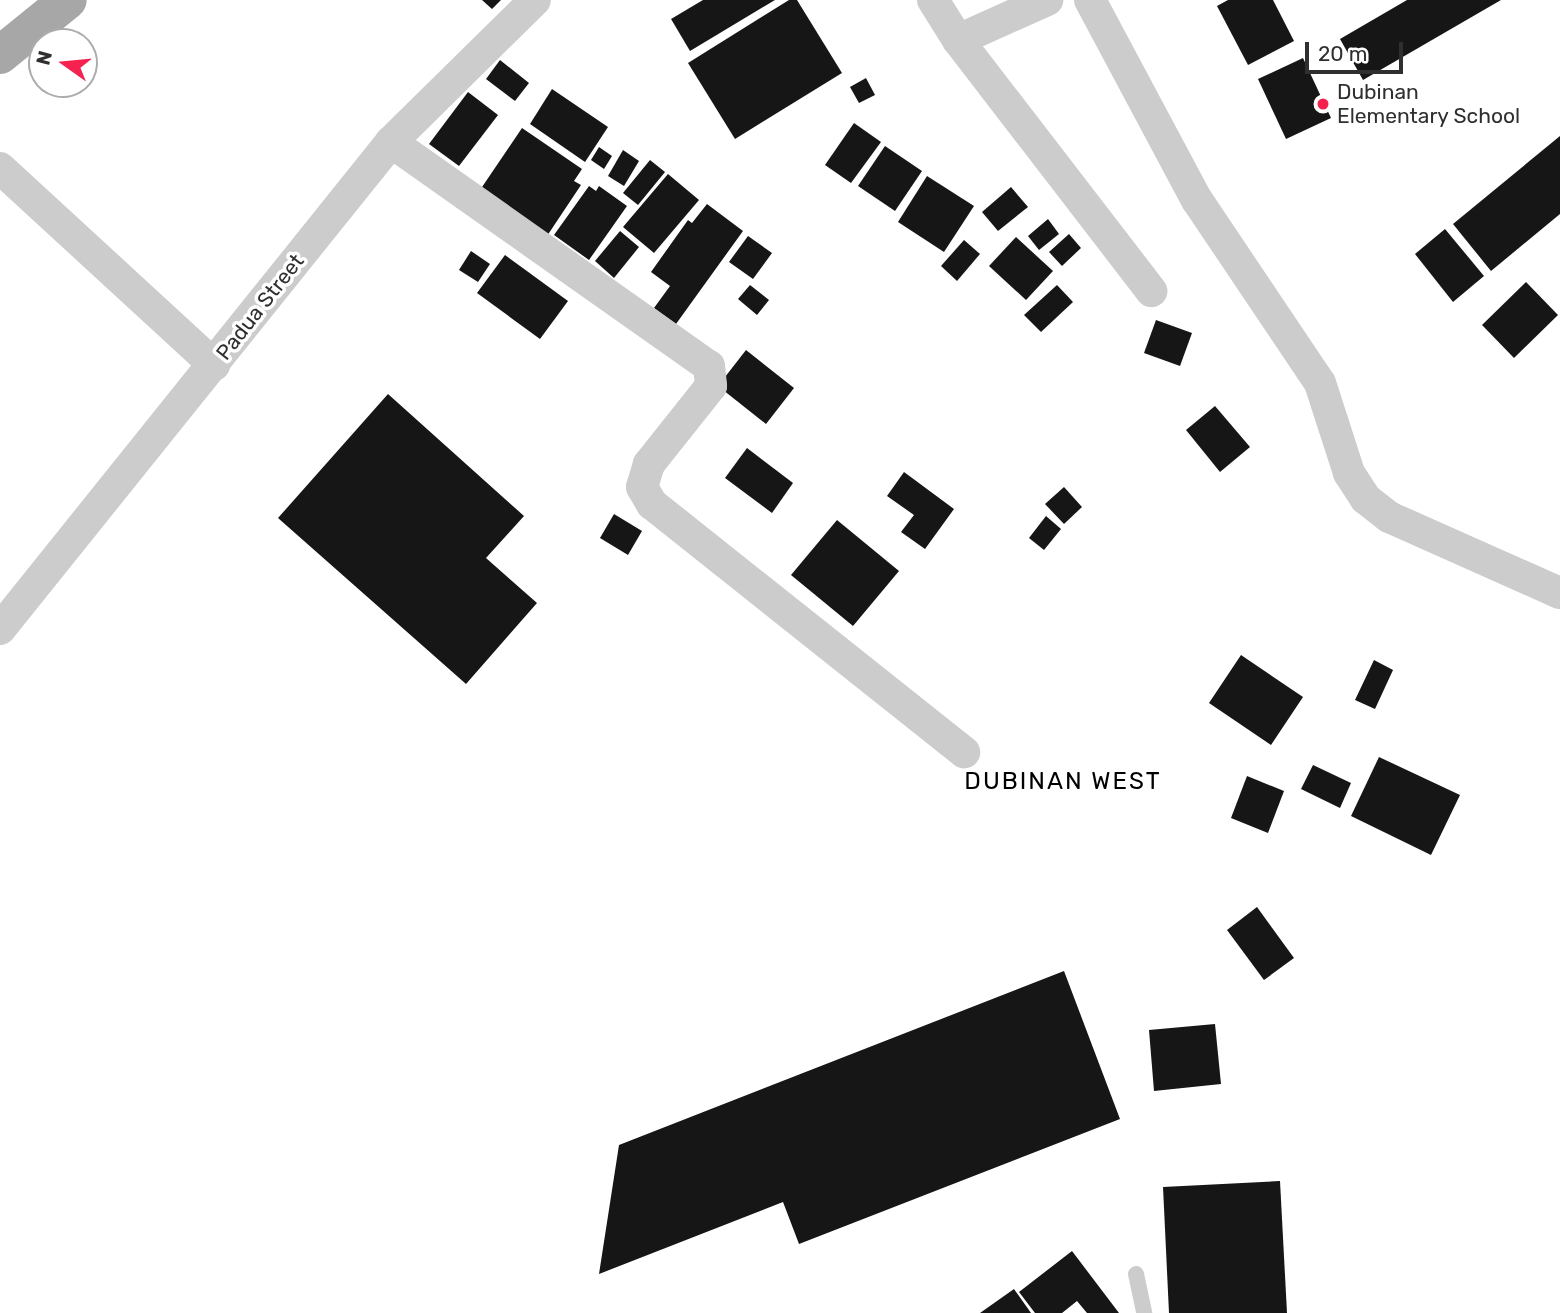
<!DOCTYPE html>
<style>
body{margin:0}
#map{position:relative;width:1560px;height:1313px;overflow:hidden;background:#fff;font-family:Rubik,sans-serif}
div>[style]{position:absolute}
.building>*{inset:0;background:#161616}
.lane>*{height:16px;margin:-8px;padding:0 8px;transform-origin:8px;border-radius:8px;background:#ccc}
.street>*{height:32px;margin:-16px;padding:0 16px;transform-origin:16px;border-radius:16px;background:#ccc}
.primary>*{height:38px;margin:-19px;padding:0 19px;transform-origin:19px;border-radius:19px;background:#a7a7a7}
.dots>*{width:19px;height:19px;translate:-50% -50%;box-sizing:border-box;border:4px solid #fff;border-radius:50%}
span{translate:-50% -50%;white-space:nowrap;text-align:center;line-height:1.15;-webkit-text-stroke:7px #fff;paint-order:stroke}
.poi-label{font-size:21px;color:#2f2f2f}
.left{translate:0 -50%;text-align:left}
.street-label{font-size:21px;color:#2f2f2f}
.quarter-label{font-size:24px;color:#000;letter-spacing:2px}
.north{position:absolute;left:28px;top:28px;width:70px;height:70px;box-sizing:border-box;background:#fff;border:2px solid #acacac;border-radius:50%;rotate:285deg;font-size:19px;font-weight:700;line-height:28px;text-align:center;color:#2f2f2f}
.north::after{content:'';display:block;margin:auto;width:24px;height:32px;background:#f52250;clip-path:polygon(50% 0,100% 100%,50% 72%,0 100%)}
.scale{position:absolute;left:1305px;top:42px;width:98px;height:32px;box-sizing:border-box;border:4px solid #2f2f2f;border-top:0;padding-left:9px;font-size:21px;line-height:24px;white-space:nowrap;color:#2f2f2f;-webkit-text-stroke:5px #fff;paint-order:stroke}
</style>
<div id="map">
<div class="building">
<i style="clip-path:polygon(482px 0,501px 0,492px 9px)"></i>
<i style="clip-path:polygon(703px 0,775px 0,690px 51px,671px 19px)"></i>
<i style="clip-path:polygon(789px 0,797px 0,842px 73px,735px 139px,688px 63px)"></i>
<i style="clip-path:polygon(1228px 0,1273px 0,1294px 41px,1248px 65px,1217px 6px)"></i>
<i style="clip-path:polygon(1407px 0,1501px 0,1363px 80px,1340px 39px)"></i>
<i style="clip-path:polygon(1303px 58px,1331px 118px,1286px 139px,1258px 79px)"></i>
<i style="clip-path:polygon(500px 60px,529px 83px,515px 101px,486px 79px)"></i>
<i style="clip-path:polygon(866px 78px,875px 95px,859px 103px,850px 87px)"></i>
<i style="clip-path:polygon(552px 89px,608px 127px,585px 162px,530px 124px)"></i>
<i style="clip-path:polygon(468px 92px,498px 115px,459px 166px,429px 144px)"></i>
<i style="clip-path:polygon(854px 123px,881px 142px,851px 183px,825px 165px)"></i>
<i style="clip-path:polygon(522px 128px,582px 169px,574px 181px,581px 185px,547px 236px,480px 190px)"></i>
<i style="clip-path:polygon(1560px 136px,1560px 214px,1491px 271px,1453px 224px)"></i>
<i style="clip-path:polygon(885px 146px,922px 171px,895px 211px,858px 186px)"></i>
<i style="clip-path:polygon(599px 147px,612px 156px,604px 169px,591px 160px)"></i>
<i style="clip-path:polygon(623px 150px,639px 161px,624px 186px,608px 176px)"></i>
<i style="clip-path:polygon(650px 160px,665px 172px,638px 205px,623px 193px)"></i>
<i style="clip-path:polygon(668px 174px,699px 200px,654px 253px,623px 227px)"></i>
<i style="clip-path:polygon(927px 176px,974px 206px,944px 252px,898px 222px)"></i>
<i style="clip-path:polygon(589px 186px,596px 191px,599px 186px,627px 206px,589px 260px,554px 235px)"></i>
<i style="clip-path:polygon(1011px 187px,1028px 207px,998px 231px,982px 212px)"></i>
<i style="clip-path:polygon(707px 204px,743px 231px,676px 324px,654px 308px,670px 286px,651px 272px,688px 220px,692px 223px)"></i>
<i style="clip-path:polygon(1048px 219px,1059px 234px,1039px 250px,1028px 236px)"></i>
<i style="clip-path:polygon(1445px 229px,1484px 276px,1453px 302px,1415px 254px)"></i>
<i style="clip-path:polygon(620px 231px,639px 247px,614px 278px,595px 261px)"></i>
<i style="clip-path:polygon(1069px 234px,1081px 248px,1062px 266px,1049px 252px)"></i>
<i style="clip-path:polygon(748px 236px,772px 253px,753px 279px,729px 262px)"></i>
<i style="clip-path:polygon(1016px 237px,1053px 271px,1026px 300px,989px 266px)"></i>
<i style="clip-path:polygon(964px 240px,980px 254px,957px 281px,941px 266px)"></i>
<i style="clip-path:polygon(471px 251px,490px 264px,478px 282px,459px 270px)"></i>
<i style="clip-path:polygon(505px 255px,568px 301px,540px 339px,477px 293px)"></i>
<i style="clip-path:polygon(1526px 282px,1558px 315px,1514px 358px,1482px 325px)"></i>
<i style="clip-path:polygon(750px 285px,769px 300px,757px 315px,738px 299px)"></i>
<i style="clip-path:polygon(1057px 285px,1073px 302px,1041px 332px,1024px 315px)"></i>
<i style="clip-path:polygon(1156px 320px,1192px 333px,1180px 366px,1144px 353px)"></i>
<i style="clip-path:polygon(746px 350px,794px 388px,766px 424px,718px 386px)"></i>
<i style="clip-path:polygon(388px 394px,524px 516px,486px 558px,537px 603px,466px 684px,278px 518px)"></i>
<i style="clip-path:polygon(1215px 406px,1250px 447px,1220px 472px,1186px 430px)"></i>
<i style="clip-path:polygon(747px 448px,793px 483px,772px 513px,725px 478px)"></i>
<i style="clip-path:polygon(904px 472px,954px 509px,925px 549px,901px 532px,914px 515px,887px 496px)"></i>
<i style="clip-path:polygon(1064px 487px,1082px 507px,1064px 524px,1045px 504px)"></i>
<i style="clip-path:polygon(614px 514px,642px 531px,628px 555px,600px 538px)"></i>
<i style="clip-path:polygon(1046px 516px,1061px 529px,1044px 550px,1029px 538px)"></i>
<i style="clip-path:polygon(837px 520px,899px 571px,853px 626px,791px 575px)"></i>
<i style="clip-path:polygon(1241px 655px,1303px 697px,1271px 745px,1209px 703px)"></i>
<i style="clip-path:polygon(1374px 660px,1393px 670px,1375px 709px,1355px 700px)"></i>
<i style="clip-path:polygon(1379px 757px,1460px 795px,1431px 855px,1351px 816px)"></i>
<i style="clip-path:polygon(1313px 765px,1351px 783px,1340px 808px,1301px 789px)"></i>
<i style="clip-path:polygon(1247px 776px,1284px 791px,1268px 833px,1231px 818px)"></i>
<i style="clip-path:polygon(1257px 907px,1294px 958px,1264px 980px,1227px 930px)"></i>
<i style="clip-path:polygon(1064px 971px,1120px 1119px,799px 1244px,783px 1202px,599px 1274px,619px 1145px)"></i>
<i style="clip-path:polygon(1215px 1024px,1221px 1084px,1154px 1091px,1149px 1030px)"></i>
<i style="clip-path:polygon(1280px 1181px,1287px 1313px,1169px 1313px,1163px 1187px)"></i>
<i style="clip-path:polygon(1072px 1251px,1119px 1313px,1087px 1313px,1077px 1301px,1062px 1313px,1035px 1313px,1019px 1292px)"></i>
<i style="clip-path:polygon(1014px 1289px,1031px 1313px,980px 1313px)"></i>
</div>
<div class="lane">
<i style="left:1136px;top:1274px;width:40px;rotate:78deg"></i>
</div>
<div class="street">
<i style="left:933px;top:0;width:47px;rotate:58deg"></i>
<i style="left:958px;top:40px;width:317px;rotate:52.4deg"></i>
<i style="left:1090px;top:0;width:227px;rotate:61.9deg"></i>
<i style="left:1197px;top:200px;width:220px;rotate:56.1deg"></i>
<i style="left:1320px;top:383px;width:95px;rotate:72.1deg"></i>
<i style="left:1349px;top:473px;width:31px;rotate:57deg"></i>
<i style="left:1366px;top:499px;width:29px;rotate:38deg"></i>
<i style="left:1389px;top:517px;width:187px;rotate:24deg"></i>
<i style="left:958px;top:40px;width:98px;rotate:-24.2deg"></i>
<i style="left:391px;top:142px;width:389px;rotate:35.2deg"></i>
<i style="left:709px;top:366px;width:20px;rotate:84deg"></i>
<i style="left:711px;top:386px;width:100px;rotate:128.5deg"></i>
<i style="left:649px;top:464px;width:24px;rotate:107deg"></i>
<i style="left:642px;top:487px;width:20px;rotate:60deg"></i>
<i style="left:652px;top:504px;width:399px;rotate:38.5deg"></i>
<i style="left:0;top:168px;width:291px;rotate:42.6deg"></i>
<i style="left:0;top:629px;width:625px;rotate:-51.24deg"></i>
<i style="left:391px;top:142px;width:202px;rotate:-44.6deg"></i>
</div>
<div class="primary">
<i style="left:0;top:55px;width:87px;rotate:-39deg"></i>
</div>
<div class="dots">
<i style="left:1323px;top:104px;background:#f52250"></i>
</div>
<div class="poi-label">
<span class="left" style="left:1337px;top:104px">Dubinan<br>Elementary School</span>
</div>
<div class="street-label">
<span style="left:260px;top:307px;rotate:-52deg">Padua Street</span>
</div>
<div class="quarter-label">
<span style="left:1063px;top:782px">DUBINAN WEST</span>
</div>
<div class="north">N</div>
<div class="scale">20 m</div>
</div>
